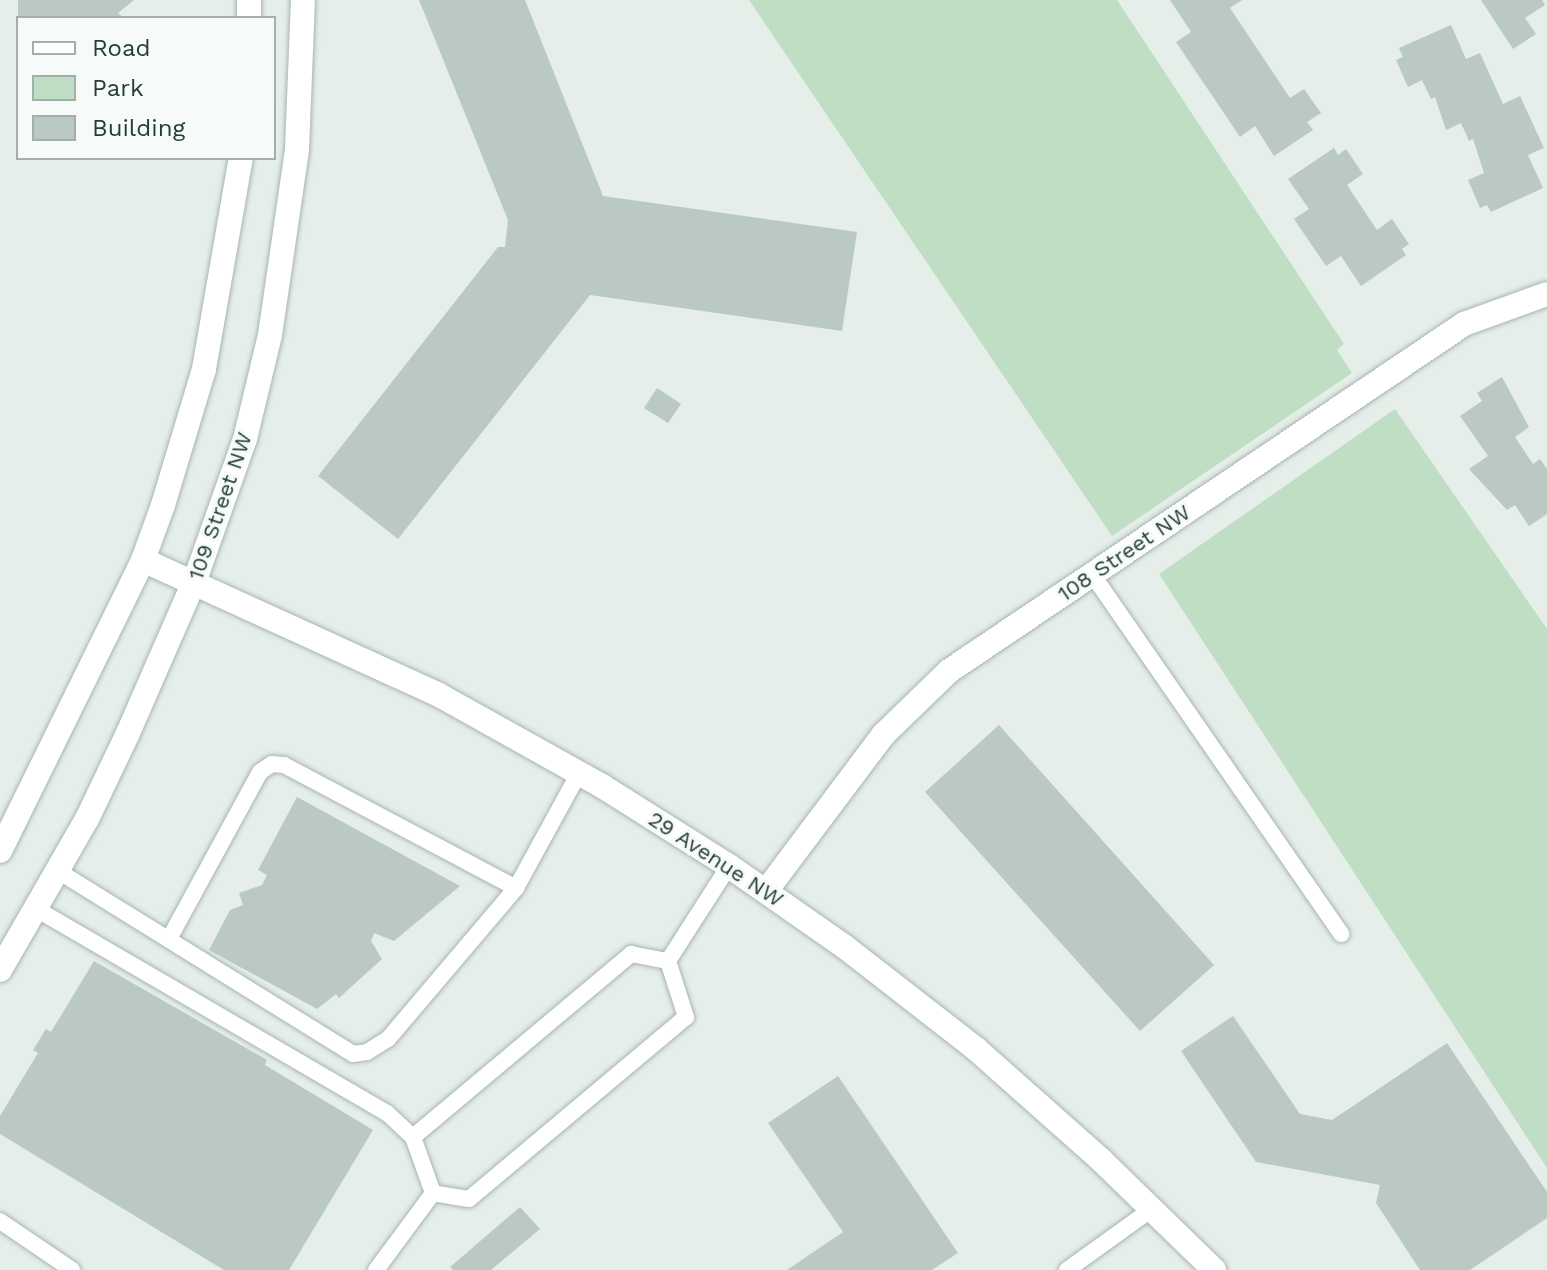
<!DOCTYPE html>
<style>
body{margin:0}
#map{position:relative;width:1547px;height:1270px;overflow:hidden;background:#e5eee9;font-family:"Work Sans",sans-serif}
div>[style]{position:absolute}
.green>*{inset:0;background:#bfdec4}
.building>*{inset:0;background:#bac9c2}
.roads{filter:drop-shadow(0 0 2px #a7b6af) drop-shadow(0 0 2px #a7b6af)}
.lane>*{height:16px;margin:-8px;padding:0 8px;transform-origin:8px;border-radius:8px;background:#fff}
.street>*{height:24px;margin:-12px;padding:0 12px;transform-origin:12px;border-radius:12px;background:#fff}
.secondary>*{height:24px;margin:-12px;padding:0 12px;transform-origin:12px;border-radius:12px;background:#fff}
span{translate:-50% -50%;white-space:nowrap;text-align:center;line-height:1.15;-webkit-text-stroke:6px #f6faf8;paint-order:stroke}
.street-label{font-size:22px;color:#244035}
.legend{position:absolute;left:16px;top:16px;width:260px;height:144px;box-sizing:border-box;background:#f6faf8;border:2px solid #a2b0aa;margin:0;padding:10px 14px;list-style:none;font-size:24px;color:#244035}
.legend li{display:flex;align-items:center;gap:16px;height:40px}
.legend b{width:40px;border:2px solid #a2b0aa}
</style>
<div id="map">
<div class="green">
<i style="clip-path:polygon(749px 0,1117px 0,1344px 344px,1337px 350px,1352px 373px,1112px 536px)"></i>
<i style="clip-path:polygon(1395px 409px,1547px 629px,1547px 1168px,1159px 574px)"></i>
</div>
<div class="building">
<i style="clip-path:polygon(18px 0,134px 0,118px 13px,124px 18px,18px 18px)"></i>
<i style="clip-path:polygon(419px 0,525px 0,603px 196px,857px 232px,842px 331px,590px 295px,398px 539px,318px 476px,498px 247px,505px 247px,508px 220px)"></i>
<i style="clip-path:polygon(1170px 0,1242px 0,1230px 8px,1290px 98px,1304px 89px,1321px 113px,1307px 122px,1313px 130px,1274px 156px,1255px 126px,1240px 137px,1176px 42px,1191px 32px)"></i>
<i style="clip-path:polygon(1481px 0,1542px 0,1545px 5px,1525px 18px,1536px 34px,1513px 49px)"></i>
<i style="clip-path:polygon(1451px 25px,1466px 59px,1480px 53px,1503px 104px,1520px 96px,1544px 148px,1528px 155px,1543px 188px,1491px 212px,1487px 205px,1480px 208px,1468px 180px,1484px 173px,1473px 139px,1469px 141px,1461px 123px,1446px 130px,1435px 97px,1431px 99px,1422px 80px,1408px 87px,1396px 60px,1403px 57px,1399px 48px)"></i>
<i style="clip-path:polygon(1334px 148px,1338px 155px,1346px 149px,1363px 174px,1347px 185px,1377px 230px,1392px 219px,1409px 244px,1402px 249px,1406px 255px,1361px 286px,1341px 256px,1326px 266px,1294px 219px,1309px 209px,1288px 179px)"></i>
<i style="clip-path:polygon(1502px 377px,1529px 427px,1515px 437px,1533px 464px,1540px 459px,1547px 469px,1547px 514px,1529px 526px,1515px 505px,1507px 510px,1469px 469px,1488px 456px,1460px 416px,1482px 401px,1477px 393px)"></i>
<i style="clip-path:polygon(657px 388px,681px 404px,668px 423px,644px 408px)"></i>
<i style="clip-path:polygon(999px 725px,1214px 965px,1140px 1031px,925px 792px)"></i>
<i style="clip-path:polygon(297px 797px,460px 886px,394px 941px,374px 933px,371px 941px,382px 959px,339px 998px,336px 994px,317px 1009px,209px 950px,230px 910px,243px 905px,239px 893px,262px 885px,267px 875px,258px 870px)"></i>
<i style="clip-path:polygon(94px 961px,267px 1060px,265px 1065px,373px 1130px,289px 1270px,224px 1270px,0 1134px,0 1116px,38px 1053px,33px 1050px,46px 1029px,51px 1032px)"></i>
<i style="clip-path:polygon(1233px 1016px,1300px 1114px,1332px 1120px,1447px 1043px,1547px 1192px,1547px 1218px,1470px 1270px,1420px 1270px,1376px 1203px,1380px 1185px,1256px 1162px,1181px 1051px)"></i>
<i style="clip-path:polygon(838px 1076px,958px 1253px,932px 1270px,787px 1270px,843px 1232px,768px 1123px)"></i>
<i style="clip-path:polygon(520px 1207px,540px 1229px,491px 1270px,453px 1270px,450px 1267px)"></i>
</div>
<div class="roads">
<div class="lane">
<i style="left:1092px;top:574px;width:438px;rotate:55.3deg"></i>
<i style="left:58px;top:871px;width:347px;rotate:31.8deg"></i>
<i style="left:353px;top:1054px;width:14px;rotate:-8deg"></i>
<i style="left:367px;top:1052px;width:25px;rotate:-32deg"></i>
<i style="left:388px;top:1039px;width:198px;rotate:-49.7deg"></i>
<i style="left:516px;top:888px;width:131px;rotate:-61.3deg"></i>
<i style="left:38px;top:910px;width:404px;rotate:30.2deg"></i>
<i style="left:387px;top:1113px;width:35px;rotate:43deg"></i>
<i style="left:169px;top:939px;width:190px;rotate:-61.4deg"></i>
<i style="left:260px;top:772px;width:14px;rotate:-34deg"></i>
<i style="left:272px;top:764px;width:12px;rotate:5deg"></i>
<i style="left:284px;top:765px;width:263px;rotate:27.9deg"></i>
<i style="left:668px;top:961px;width:59px;rotate:72.2deg"></i>
<i style="left:686px;top:1017px;width:283px;rotate:140deg"></i>
<i style="left:469px;top:1199px;width:36px;rotate:-171deg"></i>
<i style="left:433px;top:1193px;width:59px;rotate:-109.7deg"></i>
<i style="left:413px;top:1137px;width:285px;rotate:-40deg"></i>
<i style="left:631px;top:954px;width:38px;rotate:11deg"></i>
<i style="left:668px;top:961px;width:113px;rotate:-57.3deg"></i>
<i style="left:0;top:1221px;width:87px;rotate:34.2deg"></i>
<i style="left:376px;top:1270px;width:96px;rotate:-53.5deg"></i>
<i style="left:1067px;top:1270px;width:105px;rotate:-35.7deg"></i>
</div>
<div class="street">
<i style="left:766px;top:891px;width:195px;rotate:-53.1deg"></i>
<i style="left:883px;top:735px;width:92px;rotate:-44.1deg"></i>
<i style="left:949px;top:671px;width:621px;rotate:-33.97deg"></i>
<i style="left:1464px;top:324px;width:88px;rotate:-19.9deg"></i>
</div>
<div class="secondary">
<i style="left:249px;top:18px;width:18px;rotate:-90deg"></i>
<i style="left:143px;top:560px;width:325px;rotate:24.5deg"></i>
<i style="left:439px;top:695px;width:187px;rotate:29.2deg"></i>
<i style="left:602px;top:786px;width:150px;rotate:32.2deg"></i>
<i style="left:729px;top:866px;width:141px;rotate:34.9deg"></i>
<i style="left:845px;top:947px;width:166px;rotate:37.9deg"></i>
<i style="left:976px;top:1049px;width:167px;rotate:41.6deg"></i>
<i style="left:1101px;top:1160px;width:158px;rotate:44.2deg"></i>
<i style="left:0;top:851px;width:324px;rotate:-63.8deg"></i>
<i style="left:143px;top:560px;width:59px;rotate:-70deg"></i>
<i style="left:163px;top:505px;width:142px;rotate:-73.2deg"></i>
<i style="left:204px;top:369px;width:214px;rotate:-80.1deg"></i>
<i style="left:0;top:970px;width:174px;rotate:-60.1deg"></i>
<i style="left:87px;top:819px;width:95px;rotate:-64.5deg"></i>
<i style="left:128px;top:733px;width:167px;rotate:-66.4deg"></i>
<i style="left:195px;top:580px;width:150px;rotate:-70.5deg"></i>
<i style="left:245px;top:439px;width:107px;rotate:-76.5deg"></i>
<i style="left:270px;top:335px;width:188px;rotate:-81.7deg"></i>
<i style="left:297px;top:149px;width:149px;rotate:-87.7deg"></i>
</div>
</div>
<div class="street-label">
<span style="left:220px;top:506px;rotate:-71deg">109 Street NW</span>
<span style="left:1124px;top:553px;rotate:-34deg">108 Street NW</span>
<span style="left:716px;top:859px;rotate:33deg">29 Avenue NW</span>
</div>
<ul class="legend">
<li><b style="height:10px;background:#fff"></b>Road</li>
<li><b style="height:22px;background:#bfdec4"></b>Park</li>
<li><b style="height:22px;background:#bac9c2"></b>Building</li>
</ul>
</div>
